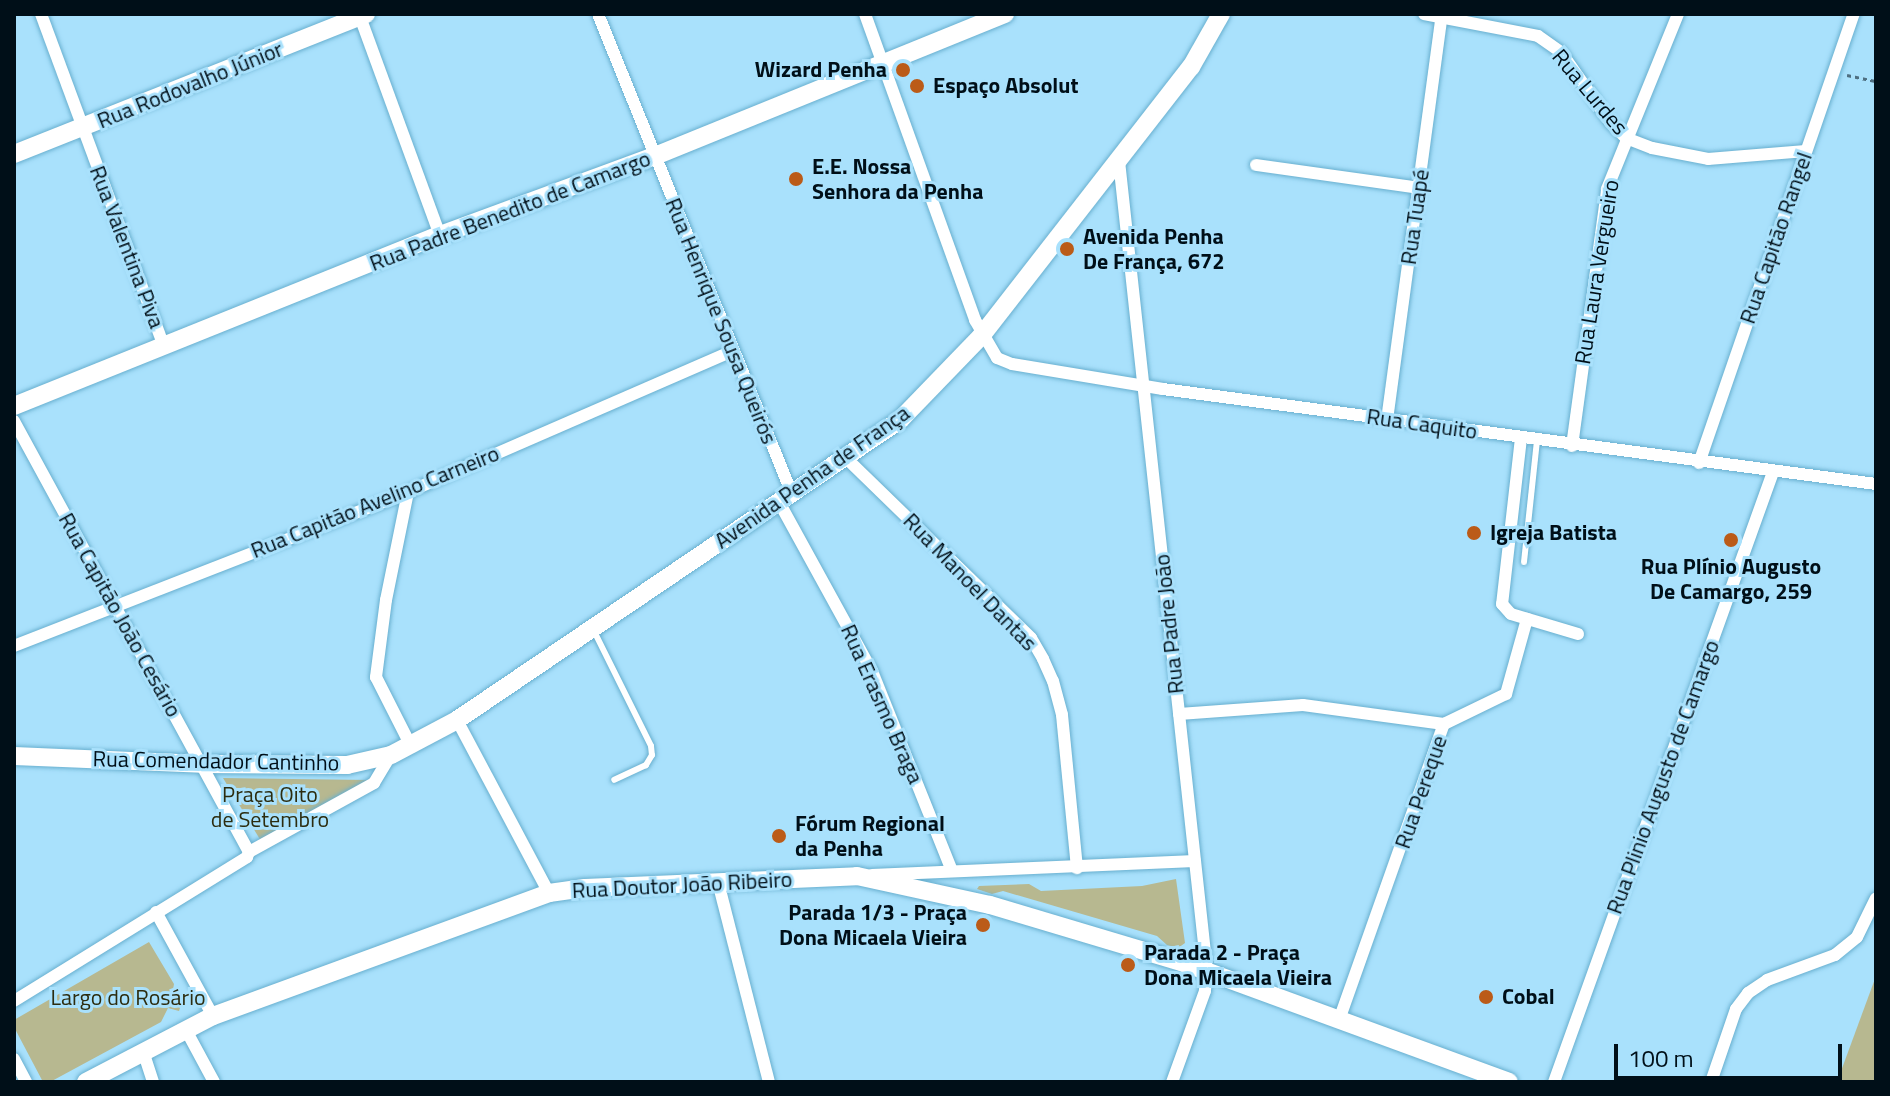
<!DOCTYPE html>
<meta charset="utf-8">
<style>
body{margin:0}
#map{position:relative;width:1890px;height:1096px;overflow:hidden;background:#a9e1fc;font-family:"Titillium Web",sans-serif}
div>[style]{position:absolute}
.green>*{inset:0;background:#b7b890}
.path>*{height:3px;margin-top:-1.5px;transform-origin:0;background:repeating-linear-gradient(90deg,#4e6f81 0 4px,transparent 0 8px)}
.roads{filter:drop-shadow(0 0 2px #68afcf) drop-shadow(0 0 2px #68afcf)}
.lane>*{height:6px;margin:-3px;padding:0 3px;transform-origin:3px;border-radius:3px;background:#fff}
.street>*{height:12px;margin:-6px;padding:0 6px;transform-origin:6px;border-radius:6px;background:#fff}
.secondary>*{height:18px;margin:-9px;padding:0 9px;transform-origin:9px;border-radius:9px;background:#fff}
.dots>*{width:22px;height:22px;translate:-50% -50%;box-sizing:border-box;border:4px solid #a9e1fc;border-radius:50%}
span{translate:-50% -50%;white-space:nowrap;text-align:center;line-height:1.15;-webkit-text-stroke:6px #a9e1fc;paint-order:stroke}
.poi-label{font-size:22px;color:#000f18;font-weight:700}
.right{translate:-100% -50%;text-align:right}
.left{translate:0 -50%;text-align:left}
.street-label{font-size:22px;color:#000f18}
.park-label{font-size:22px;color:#2c2c0f}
.frame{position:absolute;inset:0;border:16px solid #000f18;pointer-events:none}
.scale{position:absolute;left:1614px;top:1044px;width:228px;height:36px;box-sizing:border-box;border:4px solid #000f18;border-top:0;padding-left:10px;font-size:24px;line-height:28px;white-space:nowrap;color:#000f18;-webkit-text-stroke:6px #a9e1fc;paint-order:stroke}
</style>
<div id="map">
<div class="green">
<i style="clip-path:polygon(223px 778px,370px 780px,261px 841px)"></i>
<i style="clip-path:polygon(1176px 879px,1185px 943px,1178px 948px,1167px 945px,1157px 936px,1003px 891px,992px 894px,977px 889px,979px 886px,1029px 884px,1041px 891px,1142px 886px)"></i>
<i style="clip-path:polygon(149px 942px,174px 984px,171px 1001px,181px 1005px,179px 1011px,168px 1008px,161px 1022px,50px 1082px,43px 1082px,14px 1027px,14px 1020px)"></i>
<i style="clip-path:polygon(1876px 976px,1876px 1082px,1837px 1082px)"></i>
</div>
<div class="path">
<i style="left:1847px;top:75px;width:30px;rotate:12deg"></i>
</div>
<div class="roads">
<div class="lane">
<i style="left:1524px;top:562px;width:123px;rotate:-83.9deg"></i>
<i style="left:594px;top:631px;width:128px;rotate:63.6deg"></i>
<i style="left:651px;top:746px;width:9px;rotate:84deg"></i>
<i style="left:652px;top:755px;width:12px;rotate:121deg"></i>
<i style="left:646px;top:765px;width:35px;rotate:155deg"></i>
</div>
<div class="street">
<i style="left:41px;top:14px;width:354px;rotate:69.7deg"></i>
<i style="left:359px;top:14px;width:235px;rotate:69.9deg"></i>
<i style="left:598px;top:14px;width:518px;rotate:67.99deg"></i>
<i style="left:865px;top:14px;width:325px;rotate:70.2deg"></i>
<i style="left:975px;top:320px;width:44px;rotate:59.9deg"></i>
<i style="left:997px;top:358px;width:16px;rotate:22deg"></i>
<i style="left:1012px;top:364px;width:153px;rotate:9.4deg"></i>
<i style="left:1163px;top:389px;width:719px;rotate:7.59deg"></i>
<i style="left:1424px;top:14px;width:116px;rotate:10.9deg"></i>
<i style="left:1538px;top:36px;width:28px;rotate:35deg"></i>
<i style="left:1561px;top:52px;width:85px;rotate:55deg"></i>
<i style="left:1610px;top:122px;width:23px;rotate:45deg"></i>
<i style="left:1626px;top:138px;width:28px;rotate:21deg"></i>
<i style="left:1652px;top:148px;width:57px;rotate:11.1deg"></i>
<i style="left:1708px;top:159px;width:98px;rotate:-4.7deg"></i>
<i style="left:1119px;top:161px;width:815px;rotate:83.8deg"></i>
<i style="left:1207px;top:971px;width:20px;rotate:96deg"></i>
<i style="left:1205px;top:991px;width:97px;rotate:109.9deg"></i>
<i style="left:1256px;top:165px;width:165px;rotate:8deg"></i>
<i style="left:1387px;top:420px;width:410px;rotate:-82.3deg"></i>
<i style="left:14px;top:421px;width:491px;rotate:61.4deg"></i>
<i style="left:1521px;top:438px;width:167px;rotate:96.5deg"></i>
<i style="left:1502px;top:604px;width:13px;rotate:48deg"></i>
<i style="left:1511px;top:614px;width:70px;rotate:16.6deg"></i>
<i style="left:1572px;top:446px;width:259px;rotate:-82.2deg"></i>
<i style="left:1607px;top:189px;width:189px;rotate:-67.9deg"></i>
<i style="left:846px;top:458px;width:258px;rotate:44.2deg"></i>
<i style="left:1031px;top:638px;width:24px;rotate:60deg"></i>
<i style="left:1043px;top:659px;width:24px;rotate:66deg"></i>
<i style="left:1053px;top:681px;width:35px;rotate:75deg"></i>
<i style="left:1062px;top:715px;width:154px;rotate:84.4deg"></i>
<i style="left:1699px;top:463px;width:475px;rotate:-71deg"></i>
<i style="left:408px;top:492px;width:110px;rotate:101.5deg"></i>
<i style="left:386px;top:600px;width:78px;rotate:97.4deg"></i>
<i style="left:376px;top:677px;width:77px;rotate:63.1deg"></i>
<i style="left:779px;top:502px;width:193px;rotate:61.2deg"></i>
<i style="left:872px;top:671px;width:213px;rotate:68.2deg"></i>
<i style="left:14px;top:646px;width:423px;rotate:-21.3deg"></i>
<i style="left:408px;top:492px;width:354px;rotate:-23.5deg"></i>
<i style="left:1179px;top:714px;width:124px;rotate:-4.2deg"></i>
<i style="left:1303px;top:705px;width:142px;rotate:7.7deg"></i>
<i style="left:457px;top:720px;width:196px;rotate:62deg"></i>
<i style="left:1444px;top:724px;width:69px;rotate:-25.8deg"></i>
<i style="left:1506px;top:694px;width:78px;rotate:-74.4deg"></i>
<i style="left:872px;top:875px;width:323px;rotate:-2.5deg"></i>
<i style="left:718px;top:882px;width:206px;rotate:75.7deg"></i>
<i style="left:156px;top:912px;width:119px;rotate:61.3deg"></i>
<i style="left:14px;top:1001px;width:274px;rotate:-31.7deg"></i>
<i style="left:247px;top:857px;width:5px;rotate:-68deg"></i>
<i style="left:249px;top:852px;width:143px;rotate:-28.9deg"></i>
<i style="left:374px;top:783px;width:33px;rotate:-59deg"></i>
<i style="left:1339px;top:1020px;width:314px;rotate:-70.5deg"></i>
<i style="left:186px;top:1030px;width:59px;rotate:61.7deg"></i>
<i style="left:143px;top:1051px;width:33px;rotate:72deg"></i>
<i style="left:14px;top:1059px;width:26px;rotate:62deg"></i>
<i style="left:1554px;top:1082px;width:648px;rotate:-70.25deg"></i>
<i style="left:1711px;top:1082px;width:77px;rotate:-71.1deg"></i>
<i style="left:1736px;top:1009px;width:20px;rotate:-53deg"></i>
<i style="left:1748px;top:993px;width:23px;rotate:-34deg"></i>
<i style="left:1767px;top:980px;width:72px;rotate:-20.2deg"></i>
<i style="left:1835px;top:955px;width:28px;rotate:-39deg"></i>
<i style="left:1857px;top:937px;width:43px;rotate:-64deg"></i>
</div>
<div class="secondary">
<i style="left:14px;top:154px;width:379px;rotate:-21.7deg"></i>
<i style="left:14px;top:406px;width:459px;rotate:-21.9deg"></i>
<i style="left:440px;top:235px;width:229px;rotate:-20.2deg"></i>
<i style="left:655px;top:156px;width:378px;rotate:-22.1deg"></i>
<i style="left:14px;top:756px;width:188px;rotate:2.4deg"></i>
<i style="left:202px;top:764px;width:145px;rotate:0.4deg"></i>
<i style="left:347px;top:765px;width:45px;rotate:-12.8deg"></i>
<i style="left:391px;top:755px;width:75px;rotate:-27.9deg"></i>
<i style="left:457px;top:720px;width:535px;rotate:-34.11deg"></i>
<i style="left:900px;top:420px;width:118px;rotate:-46deg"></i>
<i style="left:982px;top:335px;width:340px;rotate:-52.1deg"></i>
<i style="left:1191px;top:67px;width:61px;rotate:-60.5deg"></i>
<i style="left:86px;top:1082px;width:143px;rotate:-27.5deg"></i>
<i style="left:213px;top:1016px;width:358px;rotate:-20.1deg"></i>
<i style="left:549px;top:893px;width:36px;rotate:-8deg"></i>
<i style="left:585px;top:888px;width:272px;rotate:-2.5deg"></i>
<i style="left:857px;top:876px;width:136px;rotate:12.3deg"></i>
<i style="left:990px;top:905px;width:202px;rotate:16.6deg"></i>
<i style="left:1184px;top:963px;width:346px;rotate:20.1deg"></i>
</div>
</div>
<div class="dots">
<i style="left:903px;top:70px;background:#bb5b18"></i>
<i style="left:917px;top:86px;background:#bb5b18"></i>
<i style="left:796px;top:179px;background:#bb5b18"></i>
<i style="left:1067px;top:249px;background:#bb5b18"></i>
<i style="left:1474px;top:533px;background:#bb5b18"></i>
<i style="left:1731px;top:540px;background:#bb5b18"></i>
<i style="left:779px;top:836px;background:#bb5b18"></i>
<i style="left:983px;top:925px;background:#bb5b18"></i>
<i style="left:1128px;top:965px;background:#bb5b18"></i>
<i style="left:1486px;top:997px;background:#bb5b18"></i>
</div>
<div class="poi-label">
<span class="right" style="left:887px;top:70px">Wizard Penha</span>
<span class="left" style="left:933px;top:86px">Espaço Absolut</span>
<span class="left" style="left:812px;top:179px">E.E. Nossa<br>Senhora da Penha</span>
<span class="left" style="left:1083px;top:249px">Avenida Penha<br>De França, 672</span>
<span class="left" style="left:1490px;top:533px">Igreja Batista</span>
<span style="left:1731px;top:579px">Rua Plínio Augusto<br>De Camargo, 259</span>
<span class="left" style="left:795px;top:836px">Fórum Regional<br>da Penha</span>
<span class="right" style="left:967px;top:925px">Parada 1/3 - Praça<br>Dona Micaela Vieira</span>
<span class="left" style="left:1144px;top:965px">Parada 2 - Praça<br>Dona Micaela Vieira</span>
<span class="left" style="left:1502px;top:997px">Cobal</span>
</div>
<div class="street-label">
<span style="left:190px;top:85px;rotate:-22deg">Rua Rodovalho Júnior</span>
<span style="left:1590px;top:92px;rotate:50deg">Rua Lurdes</span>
<span style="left:510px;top:211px;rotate:-21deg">Rua Padre Benedito de Camargo</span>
<span style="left:1415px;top:217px;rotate:-82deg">Rua Tuapé</span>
<span style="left:1776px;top:238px;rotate:-71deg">Rua Capitão Rangel</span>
<span style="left:127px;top:247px;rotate:69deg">Rua Valentina Piva</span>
<span style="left:1597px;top:272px;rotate:-81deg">Rua Laura Vergueiro</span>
<span style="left:721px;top:321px;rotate:68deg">Rua Henrique Sousa Queirós</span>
<span style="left:1422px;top:424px;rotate:8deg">Rua Caquito</span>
<span style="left:812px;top:477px;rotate:-35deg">Avenida Penha de França</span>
<span style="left:375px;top:502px;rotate:-22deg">Rua Capitão Avelino Carneiro</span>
<span style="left:970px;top:582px;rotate:46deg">Rua Manoel Dantas</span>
<span style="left:120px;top:615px;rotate:61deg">Rua Capitão João Cesário</span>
<span style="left:1169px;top:624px;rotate:-96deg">Rua Padre João</span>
<span style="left:882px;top:704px;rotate:66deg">Rua Erasmo Braga</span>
<span style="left:216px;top:761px;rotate:1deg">Rua Comendador Cantinho</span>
<span style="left:1663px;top:777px;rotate:-70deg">Rua Plinio Augusto de Camargo</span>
<span style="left:1421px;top:792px;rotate:-71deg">Rua Pereque</span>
<span style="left:682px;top:885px;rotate:-3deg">Rua Doutor João Ribeiro</span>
</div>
<div class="park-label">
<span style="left:270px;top:807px">Praça Oito<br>de Setembro</span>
<span style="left:128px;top:998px">Largo do Rosário</span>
</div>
<div class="frame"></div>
<div class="scale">100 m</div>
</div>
